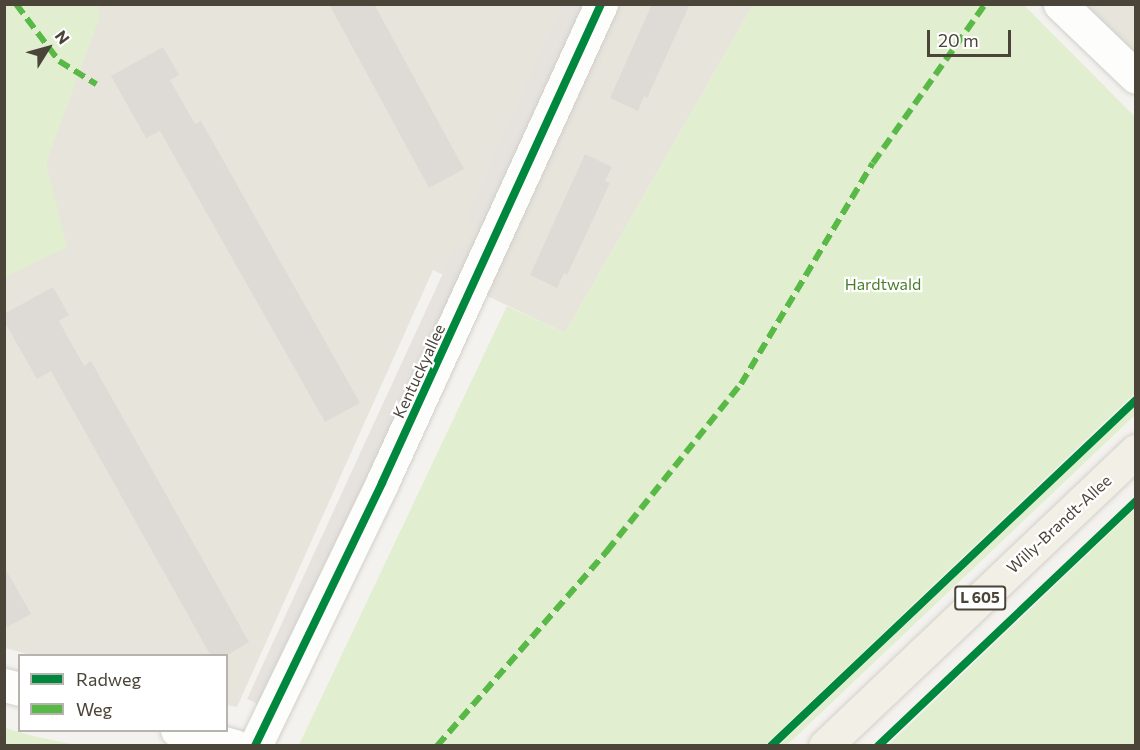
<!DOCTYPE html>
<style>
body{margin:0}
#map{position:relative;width:1140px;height:750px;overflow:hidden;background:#f4f2ee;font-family:Commissioner,sans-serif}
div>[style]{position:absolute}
.residential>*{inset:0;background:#e7e4dc}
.green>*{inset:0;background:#e1eecf}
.parking>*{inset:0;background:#e6e3df}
.building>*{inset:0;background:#dedbd6}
.roads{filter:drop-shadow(0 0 2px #d2d0cb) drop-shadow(0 0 2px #d2d0cb)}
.minor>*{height:33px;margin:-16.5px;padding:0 16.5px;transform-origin:16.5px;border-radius:16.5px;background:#fdfdfc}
.primary>*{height:33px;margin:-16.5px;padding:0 16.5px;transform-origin:16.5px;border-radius:16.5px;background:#f2efe6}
.quiet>*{height:6px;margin-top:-3px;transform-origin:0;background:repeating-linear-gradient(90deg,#58b947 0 12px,transparent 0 18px)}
.cycleway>*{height:8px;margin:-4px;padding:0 4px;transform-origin:4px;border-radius:4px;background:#00873e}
span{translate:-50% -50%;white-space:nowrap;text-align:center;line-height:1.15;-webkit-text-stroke:4.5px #fff;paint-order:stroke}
.shield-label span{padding:2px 4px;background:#fff;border:2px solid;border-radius:4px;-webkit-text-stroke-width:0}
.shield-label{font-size:15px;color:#4b4439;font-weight:700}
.park-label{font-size:16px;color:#4a7f2a}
.street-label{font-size:16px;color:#4b4439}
.frame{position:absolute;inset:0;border:6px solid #4b4439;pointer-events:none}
.legend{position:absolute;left:18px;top:654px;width:210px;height:78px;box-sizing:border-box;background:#fff;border:2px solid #b7b4b0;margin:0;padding:8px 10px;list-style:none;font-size:18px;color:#4b4439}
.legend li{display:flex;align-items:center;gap:12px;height:30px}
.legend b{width:30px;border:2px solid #b7b4b0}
.north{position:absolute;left:18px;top:18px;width:60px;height:60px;-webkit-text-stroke:4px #fff;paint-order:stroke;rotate:53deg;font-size:16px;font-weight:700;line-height:24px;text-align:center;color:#4b4439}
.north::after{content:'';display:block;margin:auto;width:21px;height:27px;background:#4b4439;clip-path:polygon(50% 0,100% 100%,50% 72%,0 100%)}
.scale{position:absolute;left:927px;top:30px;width:84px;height:27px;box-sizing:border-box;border:3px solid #4b4439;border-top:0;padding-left:8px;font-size:18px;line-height:21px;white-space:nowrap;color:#4b4439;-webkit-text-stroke:4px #fff;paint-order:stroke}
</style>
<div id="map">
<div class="residential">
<i style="clip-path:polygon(4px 5px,753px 5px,565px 333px,433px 270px,237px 707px,227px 705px,226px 656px,34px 656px,5px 648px)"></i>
<i style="clip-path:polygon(1086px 5px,1135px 5px,1135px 58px)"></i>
</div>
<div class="green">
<i style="clip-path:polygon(5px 4px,98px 5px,99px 19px,46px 163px,67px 247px,5px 277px)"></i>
<i style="clip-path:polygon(753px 5px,1024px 5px,1135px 117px,1135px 393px,765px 745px,299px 745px,507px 306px,565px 333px)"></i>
<i style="clip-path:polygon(1135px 406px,1135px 415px,787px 745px,779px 745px)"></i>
<i style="clip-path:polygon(1135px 509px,1135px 745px,888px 745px)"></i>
<i style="clip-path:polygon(5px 728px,33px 736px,76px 745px,5px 745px)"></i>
</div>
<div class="parking">
<i style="clip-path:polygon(562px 5px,589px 5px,486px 231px,465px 220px)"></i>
<i style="clip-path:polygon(456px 245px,476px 254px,267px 708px,247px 699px)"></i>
</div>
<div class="building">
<i style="clip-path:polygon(329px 4px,374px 4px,464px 169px,429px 188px)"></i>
<i style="clip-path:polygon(652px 4px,690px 4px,647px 98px,644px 96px,638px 111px,610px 98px)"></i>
<i style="clip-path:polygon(163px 47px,179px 75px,170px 80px,195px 124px,201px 121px,360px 403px,325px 422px,160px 131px,146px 138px,111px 76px)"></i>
<i style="clip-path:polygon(585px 154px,612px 167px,605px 181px,610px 183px,567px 275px,564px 273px,557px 288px,530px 275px)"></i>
<i style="clip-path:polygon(53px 287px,69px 315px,59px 321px,84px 366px,91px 361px,249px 642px,226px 656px,211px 656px,51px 371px,37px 379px,4px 321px,4px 314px)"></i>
<i style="clip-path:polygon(4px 566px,31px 614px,4px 629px)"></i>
</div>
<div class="roads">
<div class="minor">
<i style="left:1060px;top:4px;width:105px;rotate:43.8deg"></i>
<i style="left:4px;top:685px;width:16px;rotate:14deg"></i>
<i style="left:177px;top:730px;width:60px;rotate:15.4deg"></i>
<i style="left:255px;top:746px;width:292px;rotate:-64.2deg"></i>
<i style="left:382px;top:483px;width:527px;rotate:-65.43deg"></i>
</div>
<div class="primary">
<i style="left:825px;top:746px;width:429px;rotate:-43.5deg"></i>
</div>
</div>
<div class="quiet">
<i style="left:16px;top:4px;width:71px;rotate:53deg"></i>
<i style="left:59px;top:61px;width:44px;rotate:31.9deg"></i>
<i style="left:437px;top:746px;width:259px;rotate:-48.9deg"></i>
<i style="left:607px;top:551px;width:214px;rotate:-51.3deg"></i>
<i style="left:741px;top:384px;width:257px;rotate:-59.2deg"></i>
<i style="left:873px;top:163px;width:194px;rotate:-54.8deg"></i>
</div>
<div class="cycleway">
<i style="left:255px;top:746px;width:292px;rotate:-64.2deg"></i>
<i style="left:382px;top:483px;width:527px;rotate:-65.43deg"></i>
<i style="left:771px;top:746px;width:503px;rotate:-43.47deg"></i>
<i style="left:878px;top:746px;width:356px;rotate:-43.5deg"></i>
</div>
<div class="shield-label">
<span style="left:980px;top:598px">L 605</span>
</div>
<div class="park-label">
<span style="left:883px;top:284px">Hardtwald</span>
</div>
<div class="street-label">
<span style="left:419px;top:371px;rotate:-65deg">Kentuckyallee</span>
<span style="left:1059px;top:524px;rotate:-43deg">Willy-Brandt-Allee</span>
</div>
<div class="frame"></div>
<ul class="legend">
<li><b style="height:8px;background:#00873e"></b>Radweg</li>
<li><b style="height:8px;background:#58b947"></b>Weg</li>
</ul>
<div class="north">N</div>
<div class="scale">20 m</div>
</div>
